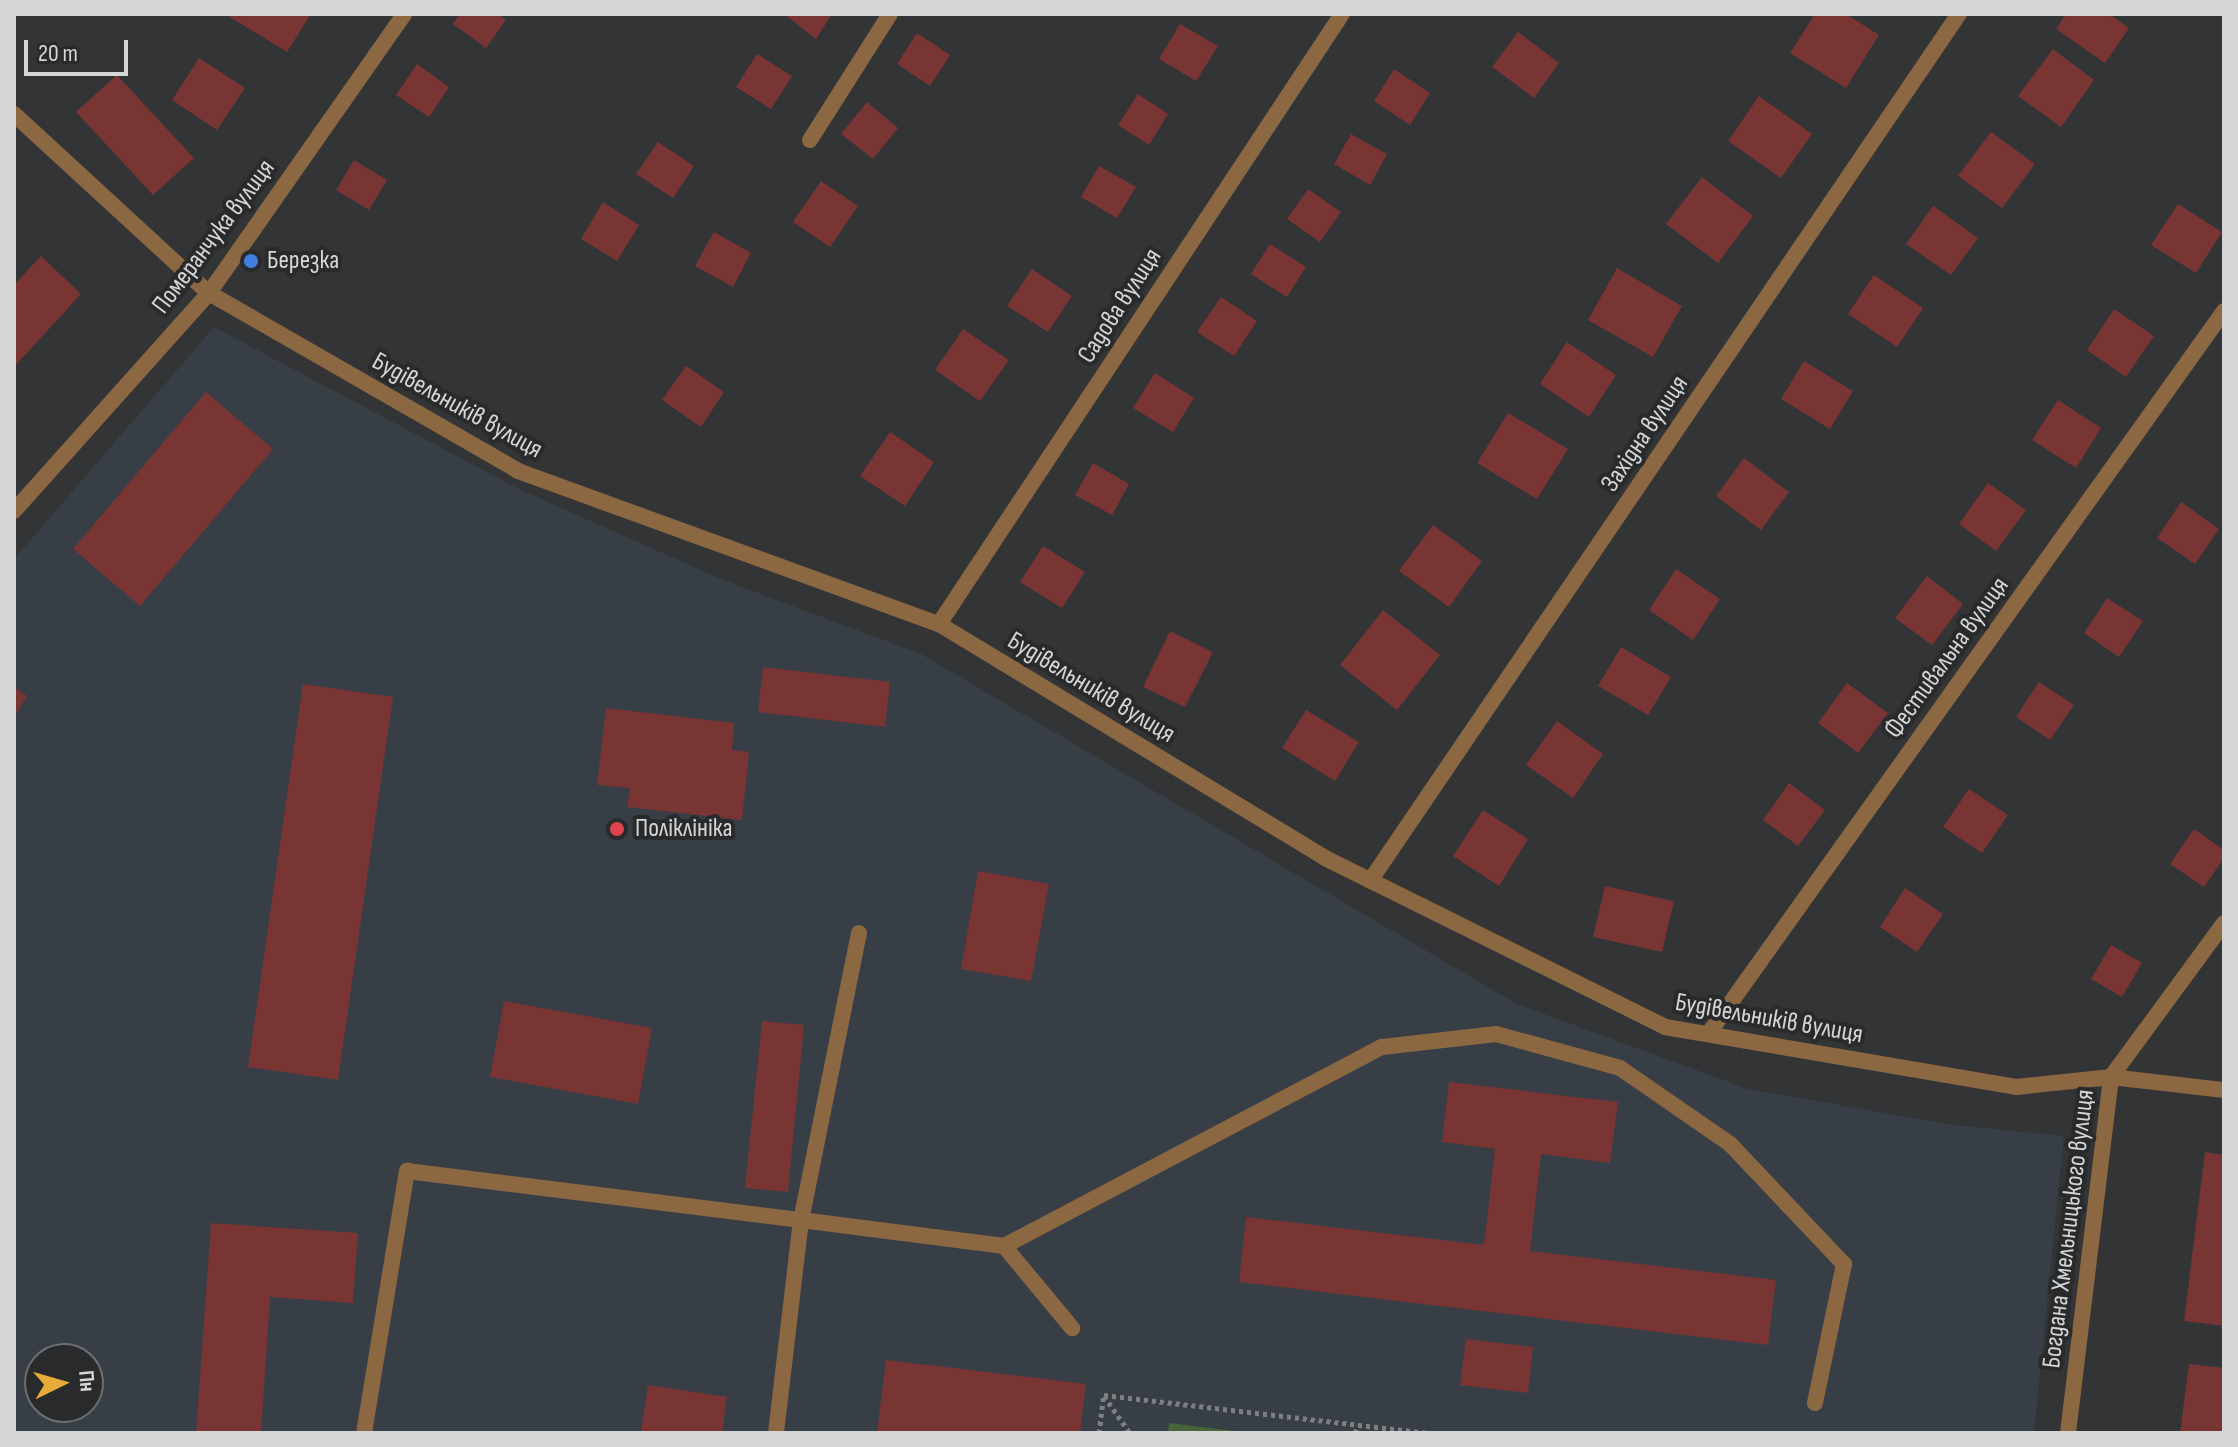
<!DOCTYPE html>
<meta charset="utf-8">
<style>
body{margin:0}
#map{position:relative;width:2238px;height:1447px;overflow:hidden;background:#323436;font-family:"Sofia Sans Condensed",sans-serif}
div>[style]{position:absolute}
.built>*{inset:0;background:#373e45}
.green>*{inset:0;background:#49643b}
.building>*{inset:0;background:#793534}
.path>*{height:5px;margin-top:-2.5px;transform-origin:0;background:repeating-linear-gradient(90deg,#7e7f81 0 4px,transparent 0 8px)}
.service>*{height:16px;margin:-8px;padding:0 8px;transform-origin:8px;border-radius:8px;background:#8b6742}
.minor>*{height:16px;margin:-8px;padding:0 8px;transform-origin:8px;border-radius:8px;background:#8b6742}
.tertiary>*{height:16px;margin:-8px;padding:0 8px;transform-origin:8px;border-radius:8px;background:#8b6742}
.dots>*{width:22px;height:22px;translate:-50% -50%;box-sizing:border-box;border:4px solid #282a2c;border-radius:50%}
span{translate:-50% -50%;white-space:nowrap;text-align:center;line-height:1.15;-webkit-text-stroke:8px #282a2c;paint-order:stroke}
.street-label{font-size:26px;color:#d5d6d7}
.poi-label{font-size:26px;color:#d5d6d7}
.left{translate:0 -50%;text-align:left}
.frame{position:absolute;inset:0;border:16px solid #d5d6d7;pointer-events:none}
.north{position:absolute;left:24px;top:1343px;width:80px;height:80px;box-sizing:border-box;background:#282a2c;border:2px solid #6d6f70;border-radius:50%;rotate:85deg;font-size:22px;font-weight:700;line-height:32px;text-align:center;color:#d5d6d7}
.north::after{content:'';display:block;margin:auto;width:28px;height:36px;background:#e7ac37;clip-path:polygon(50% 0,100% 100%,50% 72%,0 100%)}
.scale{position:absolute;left:24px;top:40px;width:104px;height:36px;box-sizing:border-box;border:4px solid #d5d6d7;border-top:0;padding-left:10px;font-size:24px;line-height:28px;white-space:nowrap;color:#d5d6d7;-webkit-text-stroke:6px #282a2c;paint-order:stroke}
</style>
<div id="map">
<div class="built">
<i style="clip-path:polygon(evenodd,214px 327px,519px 489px,721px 579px,921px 654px,1517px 1004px,1748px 1089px,1954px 1125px,2064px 1136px,2034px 1433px,14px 1433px,14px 559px,214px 327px,40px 1359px,88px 1359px,88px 1407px,40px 1407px,40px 1359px)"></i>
</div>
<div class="green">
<i style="clip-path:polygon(1169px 1423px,1251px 1433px,1168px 1433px)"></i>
</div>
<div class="building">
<i style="clip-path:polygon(225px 14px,311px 14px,287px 52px)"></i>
<i style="clip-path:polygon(460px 14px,498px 14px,506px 20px,486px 48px,453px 24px)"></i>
<i style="clip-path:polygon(784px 14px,832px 14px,816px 39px)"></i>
<i style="clip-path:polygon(1815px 14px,1846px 14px,1879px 35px,1846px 88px,1790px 53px)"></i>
<i style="clip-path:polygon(2066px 14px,2109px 14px,2129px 28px,2105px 63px,2056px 29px)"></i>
<i style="clip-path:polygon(1180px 24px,1218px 46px,1196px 81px,1159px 59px)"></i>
<i style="clip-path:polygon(1518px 32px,1559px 63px,1534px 98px,1492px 67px)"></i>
<i style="clip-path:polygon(917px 33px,950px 55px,930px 86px,897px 64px)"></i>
<i style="clip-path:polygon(2053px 49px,2094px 80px,2061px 127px,2018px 96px)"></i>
<i style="clip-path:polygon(757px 54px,792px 76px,771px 109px,736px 87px)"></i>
<i style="clip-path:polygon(199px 58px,245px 88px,217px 130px,172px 100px)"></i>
<i style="clip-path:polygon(417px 64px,449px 87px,429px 117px,396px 95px)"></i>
<i style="clip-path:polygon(1394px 69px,1430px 93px,1410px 125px,1374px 101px)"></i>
<i style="clip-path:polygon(117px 75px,194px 158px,153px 195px,76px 112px)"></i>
<i style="clip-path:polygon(1138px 94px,1168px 114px,1149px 145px,1118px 125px)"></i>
<i style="clip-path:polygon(1759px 96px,1812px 134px,1781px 178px,1728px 141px)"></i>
<i style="clip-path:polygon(867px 102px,898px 128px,873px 159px,841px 134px)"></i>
<i style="clip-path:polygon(1991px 132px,2035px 164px,2002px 208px,1958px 176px)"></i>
<i style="clip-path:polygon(1351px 134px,1387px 154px,1370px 185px,1334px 164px)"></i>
<i style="clip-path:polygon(658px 142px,694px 166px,673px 198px,636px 174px)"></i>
<i style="clip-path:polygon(354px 160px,387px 180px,369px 210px,336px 190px)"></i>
<i style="clip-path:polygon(1099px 166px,1136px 187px,1117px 218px,1081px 197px)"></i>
<i style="clip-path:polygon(1702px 177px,1753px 216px,1718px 263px,1666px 224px)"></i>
<i style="clip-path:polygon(821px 181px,858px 206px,830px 247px,793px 222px)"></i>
<i style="clip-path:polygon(1308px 189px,1341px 212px,1320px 242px,1287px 219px)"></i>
<i style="clip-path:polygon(603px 202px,639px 225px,617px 261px,581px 239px)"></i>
<i style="clip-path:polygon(2178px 204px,2222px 232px,2196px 273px,2151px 245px)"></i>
<i style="clip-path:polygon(1933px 206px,1978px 238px,1951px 275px,1906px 244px)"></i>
<i style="clip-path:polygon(714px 232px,751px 253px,733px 287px,695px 266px)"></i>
<i style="clip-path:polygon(1270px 244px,1306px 267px,1287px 297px,1251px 274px)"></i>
<i style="clip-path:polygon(41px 256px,81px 294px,14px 367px,14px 285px)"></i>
<i style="clip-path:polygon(1617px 268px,1682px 306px,1653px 357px,1588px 320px)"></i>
<i style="clip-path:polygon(1032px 269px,1072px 296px,1048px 332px,1007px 306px)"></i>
<i style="clip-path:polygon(1874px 275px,1923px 308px,1897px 347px,1848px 314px)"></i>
<i style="clip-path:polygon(1221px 297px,1257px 321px,1234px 356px,1197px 332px)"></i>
<i style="clip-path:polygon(2114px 309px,2154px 336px,2126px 377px,2087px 350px)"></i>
<i style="clip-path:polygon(963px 329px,1009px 360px,980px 401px,935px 370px)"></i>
<i style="clip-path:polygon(1567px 342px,1616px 375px,1589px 417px,1540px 384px)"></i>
<i style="clip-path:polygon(1804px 361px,1853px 391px,1830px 429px,1781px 399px)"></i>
<i style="clip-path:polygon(686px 366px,724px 392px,701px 427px,662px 400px)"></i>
<i style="clip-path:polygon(1155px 373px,1194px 398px,1173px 432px,1133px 408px)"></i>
<i style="clip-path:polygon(206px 392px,273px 449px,140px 606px,73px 549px)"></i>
<i style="clip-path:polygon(2058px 400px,2101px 428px,2076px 468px,2032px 440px)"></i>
<i style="clip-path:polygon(1508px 413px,1568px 449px,1537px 499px,1477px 463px)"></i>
<i style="clip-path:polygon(890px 432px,934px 462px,905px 506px,860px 476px)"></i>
<i style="clip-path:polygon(1744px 458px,1789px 492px,1761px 530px,1716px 496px)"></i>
<i style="clip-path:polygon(1093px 463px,1129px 484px,1112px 515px,1075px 495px)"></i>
<i style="clip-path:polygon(1988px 483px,2026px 510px,1996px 551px,1959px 524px)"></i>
<i style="clip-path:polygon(2181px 502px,2219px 529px,2195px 564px,2157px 538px)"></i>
<i style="clip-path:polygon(1433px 525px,1482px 561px,1449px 607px,1399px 571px)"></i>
<i style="clip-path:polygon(1043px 546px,1085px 572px,1062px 608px,1020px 582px)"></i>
<i style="clip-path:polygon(1676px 569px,1720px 599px,1693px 640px,1649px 610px)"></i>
<i style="clip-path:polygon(1927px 576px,1963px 604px,1932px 645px,1895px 618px)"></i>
<i style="clip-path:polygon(2107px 598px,2143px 621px,2119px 657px,2084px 633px)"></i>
<i style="clip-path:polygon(1383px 610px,1440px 655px,1397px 710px,1340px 665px)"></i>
<i style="clip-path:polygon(1170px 631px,1213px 652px,1185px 707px,1143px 687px)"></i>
<i style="clip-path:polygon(1621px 647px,1671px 677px,1648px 715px,1598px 686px)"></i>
<i style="clip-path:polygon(763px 667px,890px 682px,885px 727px,758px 712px)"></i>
<i style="clip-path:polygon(2039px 682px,2074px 705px,2050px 740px,2016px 717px)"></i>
<i style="clip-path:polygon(1847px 683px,1888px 713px,1858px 753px,1818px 723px)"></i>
<i style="clip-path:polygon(303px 684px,393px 697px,338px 1080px,248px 1067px)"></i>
<i style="clip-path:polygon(14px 687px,27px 696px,14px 717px)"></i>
<i style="clip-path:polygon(606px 708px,734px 723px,732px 750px,749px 752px,742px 820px,627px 807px,630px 788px,597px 785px)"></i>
<i style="clip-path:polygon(1306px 710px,1359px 742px,1335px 781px,1282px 748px)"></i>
<i style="clip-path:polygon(1557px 721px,1603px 754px,1573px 798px,1526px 765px)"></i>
<i style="clip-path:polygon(1789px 783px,1825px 810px,1798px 846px,1763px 820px)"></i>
<i style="clip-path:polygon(1969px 789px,2008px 815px,1982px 853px,1943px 827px)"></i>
<i style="clip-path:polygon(1483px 810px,1528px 839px,1499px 886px,1453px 856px)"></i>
<i style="clip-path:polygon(2194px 829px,2224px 850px,2224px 858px,2204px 887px,2170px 864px)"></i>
<i style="clip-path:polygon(978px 871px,1049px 884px,1031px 981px,961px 969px)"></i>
<i style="clip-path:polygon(1605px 886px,1674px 901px,1662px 952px,1593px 937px)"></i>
<i style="clip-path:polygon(1905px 888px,1943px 914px,1917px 952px,1880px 927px)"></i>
<i style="clip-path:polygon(2111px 945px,2142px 963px,2122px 997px,2091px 979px)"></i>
<i style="clip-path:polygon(504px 1001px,652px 1028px,638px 1104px,490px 1077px)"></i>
<i style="clip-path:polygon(762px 1021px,804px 1025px,788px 1192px,745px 1188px)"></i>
<i style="clip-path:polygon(1449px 1082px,1618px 1102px,1610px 1163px,1541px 1154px,1530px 1251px,1776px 1280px,1768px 1345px,1239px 1282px,1246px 1217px,1484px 1245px,1495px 1149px,1442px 1142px)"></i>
<i style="clip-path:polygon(2205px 1152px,2224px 1155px,2224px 1326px,2184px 1321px)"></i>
<i style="clip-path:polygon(211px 1223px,358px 1233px,353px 1303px,270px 1297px,261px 1433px,196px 1433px)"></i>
<i style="clip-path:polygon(1466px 1339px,1533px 1347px,1528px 1393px,1460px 1385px)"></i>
<i style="clip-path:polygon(886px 1360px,1086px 1384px,1080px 1433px,877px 1433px)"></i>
<i style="clip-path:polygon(2189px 1364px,2224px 1368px,2224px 1433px,2180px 1433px)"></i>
<i style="clip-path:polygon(648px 1385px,727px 1397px,722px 1433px,641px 1433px)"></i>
</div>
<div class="path">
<i style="left:1104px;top:1396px;width:45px;rotate:54.9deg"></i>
<i style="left:1099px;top:1433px;width:38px;rotate:-83deg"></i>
<i style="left:1104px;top:1395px;width:326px;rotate:6.7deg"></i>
<i style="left:1356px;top:1433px;width:8px;rotate:-83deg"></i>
</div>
<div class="service">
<i style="left:859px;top:933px;width:293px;rotate:101.4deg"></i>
<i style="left:801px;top:1220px;width:205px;rotate:7.3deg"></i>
<i style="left:1004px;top:1246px;width:107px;rotate:50.3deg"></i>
<i style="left:1004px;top:1246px;width:427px;rotate:-27.8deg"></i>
<i style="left:1382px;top:1047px;width:115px;rotate:-6.5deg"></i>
<i style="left:1496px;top:1034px;width:129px;rotate:15.3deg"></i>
<i style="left:1620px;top:1068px;width:134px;rotate:34.6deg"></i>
<i style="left:1730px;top:1144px;width:166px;rotate:46.5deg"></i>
<i style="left:1844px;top:1264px;width:142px;rotate:101.8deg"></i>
<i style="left:364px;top:1433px;width:266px;rotate:-80.7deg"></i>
<i style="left:407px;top:1171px;width:397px;rotate:7.1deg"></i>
<i style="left:801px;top:1220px;width:214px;rotate:96.7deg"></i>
</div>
<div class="minor">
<i style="left:810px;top:140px;width:149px;rotate:-57.6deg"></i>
<i style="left:14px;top:511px;width:292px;rotate:-48.2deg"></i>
<i style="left:209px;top:293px;width:340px;rotate:-55deg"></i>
<i style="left:939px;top:624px;width:731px;rotate:-56.55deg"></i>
<i style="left:1370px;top:881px;width:1048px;rotate:-55.81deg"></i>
<i style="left:1709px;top:1033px;width:887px;rotate:-54.5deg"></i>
</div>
<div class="tertiary">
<i style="left:14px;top:114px;width:265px;rotate:42.6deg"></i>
<i style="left:209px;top:293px;width:357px;rotate:29.9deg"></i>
<i style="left:518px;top:471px;width:448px;rotate:20deg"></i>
<i style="left:939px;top:624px;width:451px;rotate:31.2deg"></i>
<i style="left:1325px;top:858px;width:380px;rotate:26.4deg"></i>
<i style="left:1665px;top:1027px;width:356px;rotate:9.7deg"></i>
<i style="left:2016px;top:1087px;width:96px;rotate:-6deg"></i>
<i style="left:2111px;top:1077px;width:114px;rotate:6.6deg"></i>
<i style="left:2068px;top:1433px;width:359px;rotate:-83.1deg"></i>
<i style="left:2111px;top:1077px;width:191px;rotate:-53.7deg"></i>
</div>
<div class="dots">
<i style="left:251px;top:261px;background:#3f7fe0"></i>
<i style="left:617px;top:829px;background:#e0444e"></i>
</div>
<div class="street-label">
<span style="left:214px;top:237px;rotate:-53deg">Померанчука вулиця</span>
<span style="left:1120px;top:306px;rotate:-57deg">Садова вулиця</span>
<span style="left:457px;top:406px;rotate:29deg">Будівельників вулиця</span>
<span style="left:1645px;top:434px;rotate:-56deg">Західна вулиця</span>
<span style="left:1947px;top:658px;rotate:-54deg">Фестивальна вулиця</span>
<span style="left:1091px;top:688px;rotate:31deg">Будівельників вулиця</span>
<span style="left:1769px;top:1019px;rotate:10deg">Будівельників вулиця</span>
<span style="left:2069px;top:1229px;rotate:-83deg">Богдана Хмельницького вулиця</span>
</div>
<div class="poi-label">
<span class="left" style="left:267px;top:261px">Березка</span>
<span class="left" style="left:635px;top:829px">Поліклініка</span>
</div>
<div class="frame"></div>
<div class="north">Пн</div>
<div class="scale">20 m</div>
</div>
